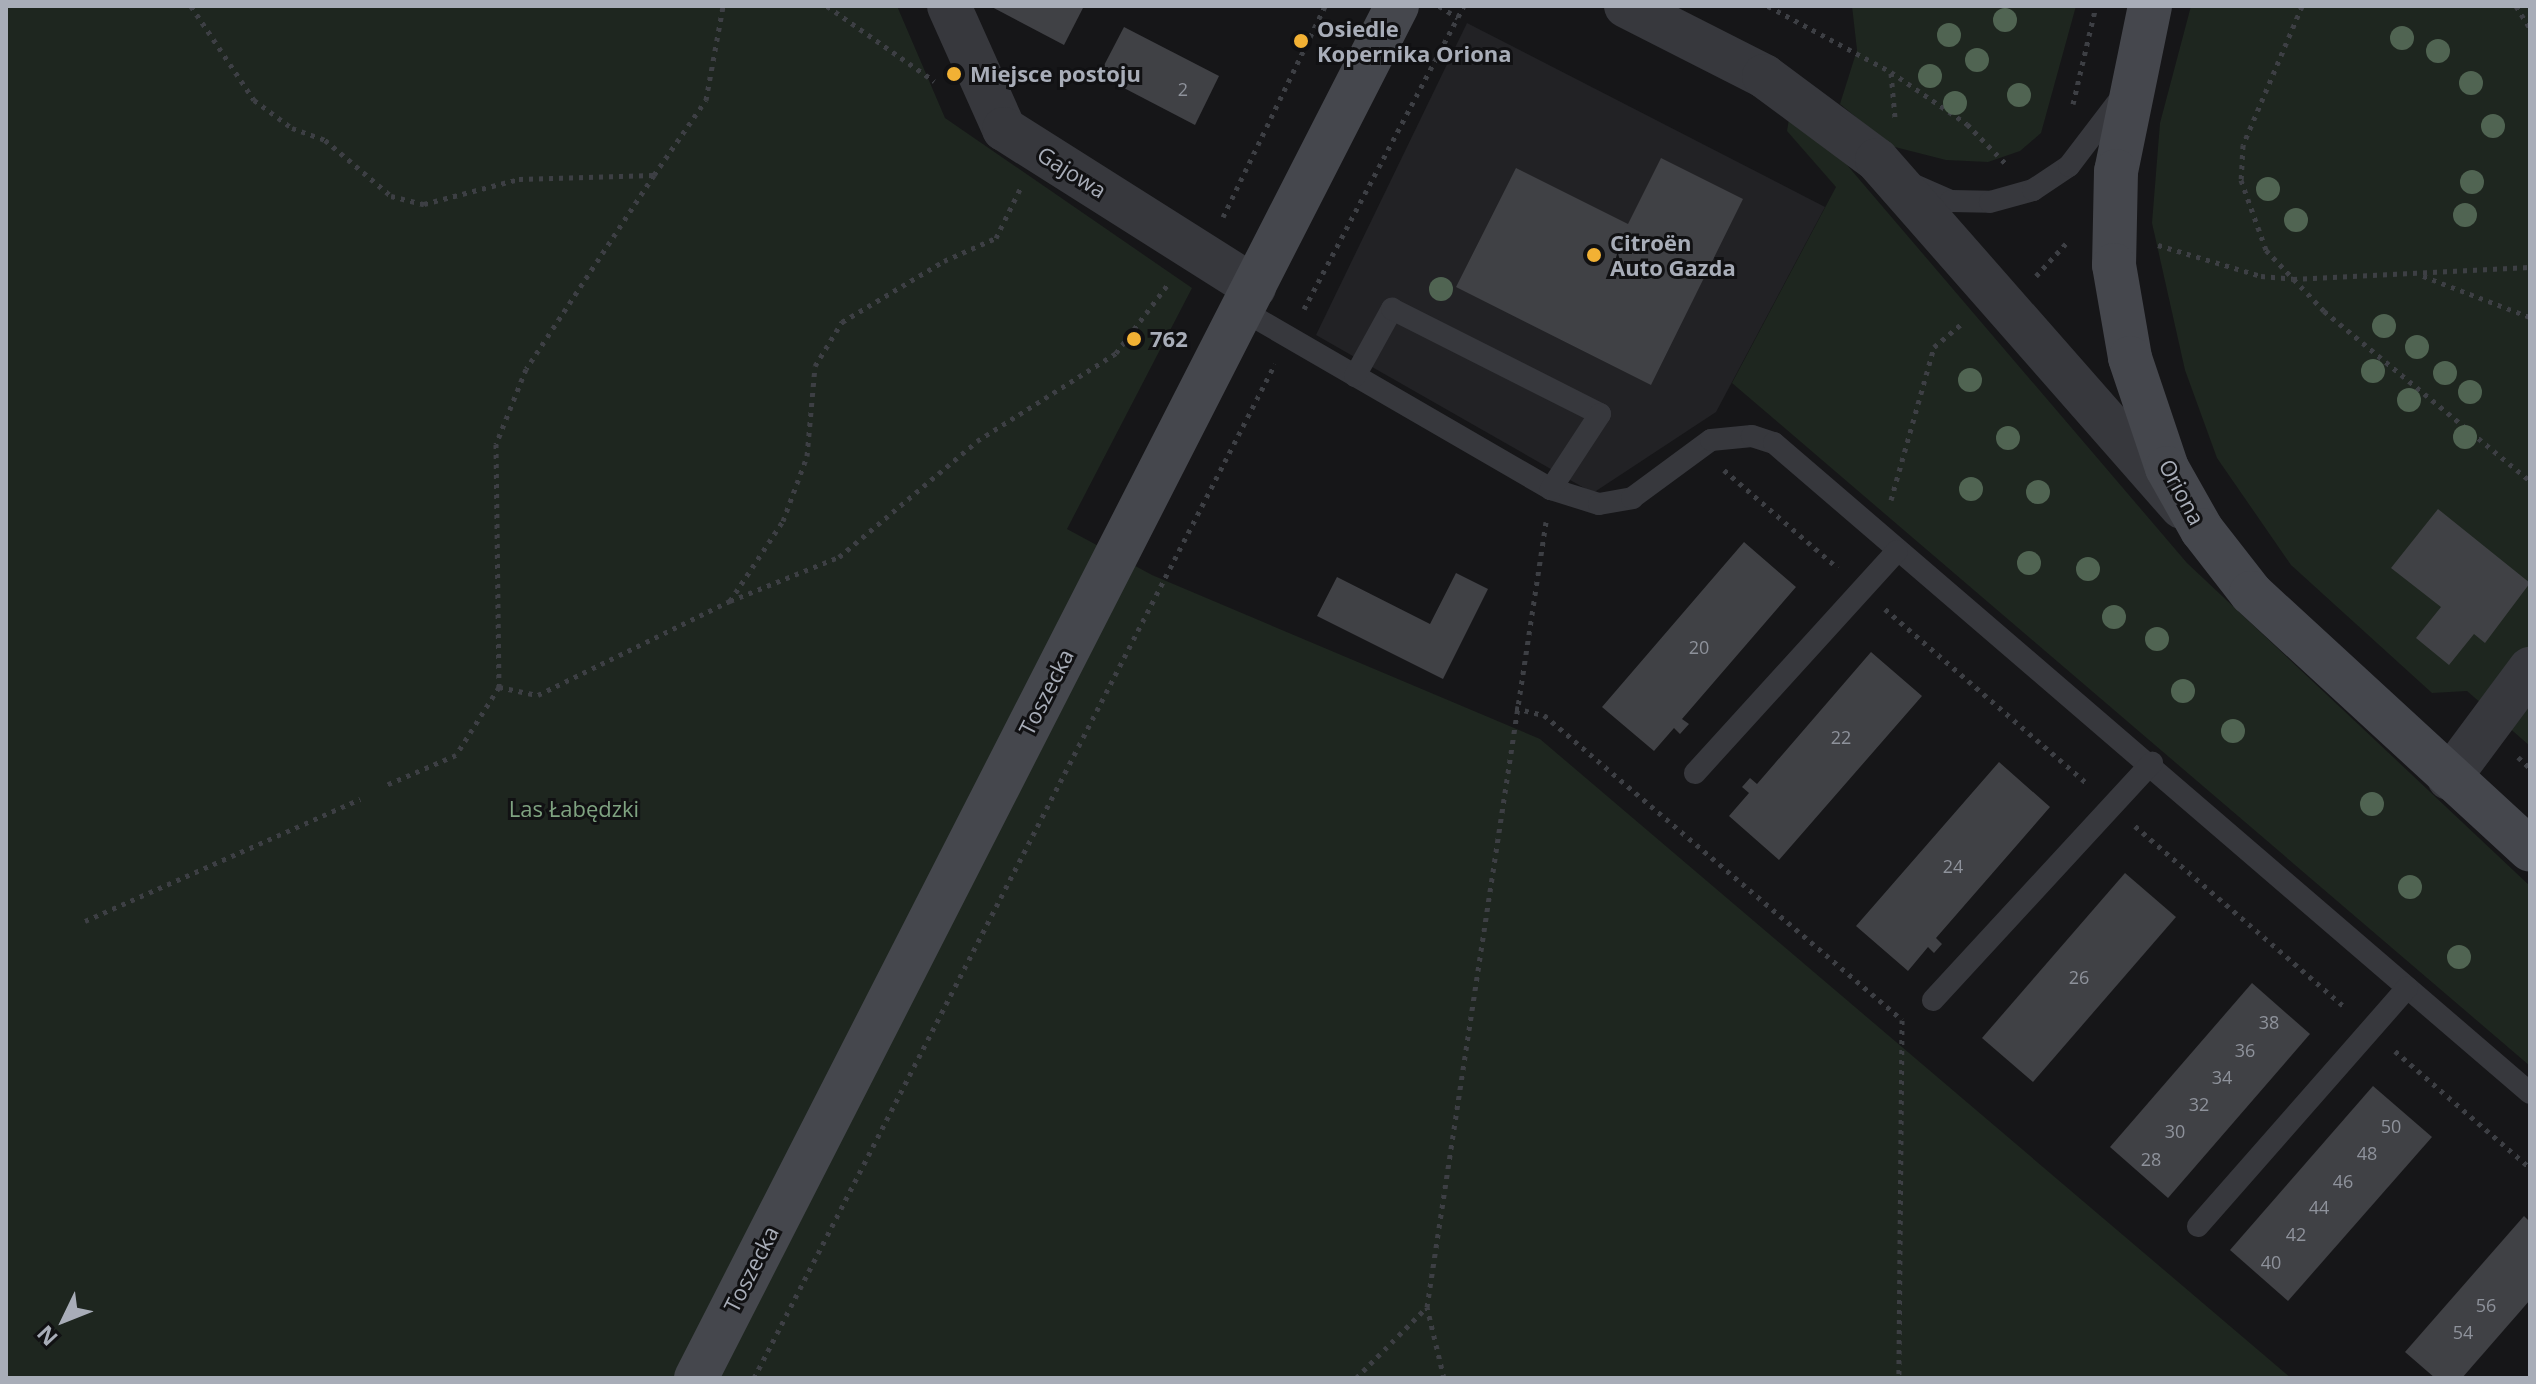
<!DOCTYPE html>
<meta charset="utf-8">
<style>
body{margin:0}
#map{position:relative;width:2536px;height:1384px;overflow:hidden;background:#161618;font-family:"Open Sans",sans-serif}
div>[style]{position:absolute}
.built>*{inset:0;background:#222225}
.green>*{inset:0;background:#1e261f}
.building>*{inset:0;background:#404145}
.path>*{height:5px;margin-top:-2.5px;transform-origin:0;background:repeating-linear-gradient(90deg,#3d3f44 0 4px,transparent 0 10px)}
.lane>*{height:22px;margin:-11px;padding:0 11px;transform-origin:11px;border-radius:11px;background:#37383d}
.street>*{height:44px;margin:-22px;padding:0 22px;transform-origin:22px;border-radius:22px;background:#37383d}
.secondary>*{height:44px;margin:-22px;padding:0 22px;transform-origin:22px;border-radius:22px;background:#45474d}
.trees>*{width:24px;height:24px;margin:-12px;border-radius:50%;background:#506452}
.dots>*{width:22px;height:22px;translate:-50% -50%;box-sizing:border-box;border:4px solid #111113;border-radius:50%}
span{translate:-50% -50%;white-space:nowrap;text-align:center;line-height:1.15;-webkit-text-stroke:6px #111113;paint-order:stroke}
.number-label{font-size:18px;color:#8e929b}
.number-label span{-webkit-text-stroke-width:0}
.poi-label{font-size:22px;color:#a8adb8;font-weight:700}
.left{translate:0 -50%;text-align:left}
.street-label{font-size:22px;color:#a8adb8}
.park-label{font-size:22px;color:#7fa381}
.frame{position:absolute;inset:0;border:8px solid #a8adb8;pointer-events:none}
.north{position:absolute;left:24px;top:1280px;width:80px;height:80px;-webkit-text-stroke:6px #111113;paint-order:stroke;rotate:227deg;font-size:22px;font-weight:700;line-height:32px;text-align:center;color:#a8adb8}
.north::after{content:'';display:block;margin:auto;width:28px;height:36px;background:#a8adb8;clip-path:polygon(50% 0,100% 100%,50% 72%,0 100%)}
</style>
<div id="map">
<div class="built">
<i style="clip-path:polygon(1467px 23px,1825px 207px,1716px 412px,1593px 493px,1316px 335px)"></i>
</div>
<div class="green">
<i style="clip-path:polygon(6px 6px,897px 6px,945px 118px,1192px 288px,1067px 529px,1152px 575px,1540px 739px,2291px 1378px,6px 1378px)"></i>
<i style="clip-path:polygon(1852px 6px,2076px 6px,2041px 133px,2020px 151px,1988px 162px,1946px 160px,1891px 146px,1840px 104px,1857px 50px)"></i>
<i style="clip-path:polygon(2191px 6px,2530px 6px,2530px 746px,2467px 691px,2432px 693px,2291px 565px,2217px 458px,2185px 370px,2152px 223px,2160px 123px)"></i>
<i style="clip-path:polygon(1790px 113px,1847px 165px,2187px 563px,2530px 886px,2530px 1066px,1732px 383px,1836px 187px,1787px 131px)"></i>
</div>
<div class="building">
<i style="clip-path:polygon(990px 6px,1084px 6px,1064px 45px)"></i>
<i style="clip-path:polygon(1124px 27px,1219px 76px,1195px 125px,1099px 75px)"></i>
<i style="clip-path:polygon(1661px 158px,1743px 199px,1651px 385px,1456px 287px,1516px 168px,1628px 224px)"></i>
<i style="clip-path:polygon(2438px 509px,2530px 583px,2485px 643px,2474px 634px,2449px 665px,2416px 638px,2441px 607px,2391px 568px)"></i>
<i style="clip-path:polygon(1744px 542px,1796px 587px,1682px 719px,1689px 724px,1680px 734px,1674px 728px,1654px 751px,1602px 707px)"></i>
<i style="clip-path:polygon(1456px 573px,1488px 589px,1443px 679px,1317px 616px,1337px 577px,1430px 624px)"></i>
<i style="clip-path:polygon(1871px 652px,1922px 696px,1779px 860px,1729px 816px,1749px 793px,1742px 787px,1750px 778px,1757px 784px)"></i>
<i style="clip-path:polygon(1999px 762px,2050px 807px,1936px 938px,1942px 944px,1934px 953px,1928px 947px,1908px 971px,1856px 926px)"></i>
<i style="clip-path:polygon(2125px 873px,2176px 917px,2033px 1082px,1982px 1038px)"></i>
<i style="clip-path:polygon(2252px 983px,2310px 1034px,2168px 1198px,2110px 1147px)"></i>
<i style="clip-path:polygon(2373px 1086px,2432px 1137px,2288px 1301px,2230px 1250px)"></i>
<i style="clip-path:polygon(2524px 1216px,2530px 1222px,2530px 1300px,2462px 1378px,2435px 1378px,2405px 1352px)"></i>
</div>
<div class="path">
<i style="left:191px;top:6px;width:113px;rotate:56.2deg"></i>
<i style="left:254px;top:100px;width:47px;rotate:36.4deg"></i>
<i style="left:292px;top:128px;width:35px;rotate:20deg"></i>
<i style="left:325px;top:140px;width:87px;rotate:40.3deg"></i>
<i style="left:391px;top:196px;width:34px;rotate:14deg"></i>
<i style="left:424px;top:204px;width:98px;rotate:-14.7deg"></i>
<i style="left:519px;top:179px;width:135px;rotate:-1.7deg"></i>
<i style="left:654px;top:175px;width:232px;rotate:123.4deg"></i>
<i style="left:526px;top:369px;width:81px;rotate:111.8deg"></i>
<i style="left:496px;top:444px;width:243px;rotate:89.3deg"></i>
<i style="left:499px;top:687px;width:80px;rotate:122.3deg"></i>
<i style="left:456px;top:755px;width:76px;rotate:156.8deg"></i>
<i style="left:827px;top:6px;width:131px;rotate:35deg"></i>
<i style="left:1439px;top:6px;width:22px;rotate:32deg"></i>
<i style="left:1768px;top:6px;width:140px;rotate:28.2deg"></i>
<i style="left:1891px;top:72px;width:92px;rotate:34.4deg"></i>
<i style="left:1967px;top:124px;width:59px;rotate:45.7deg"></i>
<i style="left:2302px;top:6px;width:151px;rotate:113deg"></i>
<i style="left:2243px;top:145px;width:35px;rotate:93deg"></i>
<i style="left:2241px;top:180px;width:74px;rotate:70.3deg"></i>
<i style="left:2266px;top:250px;width:84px;rotate:46.4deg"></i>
<i style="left:2324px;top:311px;width:267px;rotate:39.5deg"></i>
<i style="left:2516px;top:6px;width:26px;rotate:58deg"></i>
<i style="left:1891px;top:73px;width:45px;rotate:84.9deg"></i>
<i style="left:2073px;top:104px;width:101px;rotate:-76.8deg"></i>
<i style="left:654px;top:175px;width:91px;rotate:-55.3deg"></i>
<i style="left:706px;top:100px;width:96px;rotate:-79.7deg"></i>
<i style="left:1223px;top:217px;width:234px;rotate:-64.2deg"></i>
<i style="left:2158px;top:245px;width:108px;rotate:16.8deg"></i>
<i style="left:2261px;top:276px;width:32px;rotate:5deg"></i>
<i style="left:2293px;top:279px;width:237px;rotate:-2.9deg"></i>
<i style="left:2036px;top:276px;width:50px;rotate:-47.4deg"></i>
<i style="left:2423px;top:276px;width:115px;rotate:21deg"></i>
<i style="left:1304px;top:309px;width:343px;rotate:-62.2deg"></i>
<i style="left:1724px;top:470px;width:150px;rotate:40.7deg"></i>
<i style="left:1891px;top:500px;width:159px;rotate:-74.3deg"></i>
<i style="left:1934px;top:347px;width:39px;rotate:-40deg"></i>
<i style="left:730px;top:601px;width:118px;rotate:-22deg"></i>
<i style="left:839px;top:557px;width:180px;rotate:-40deg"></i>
<i style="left:977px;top:441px;width:165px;rotate:-32.3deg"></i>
<i style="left:1116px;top:353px;width:88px;rotate:-52.9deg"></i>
<i style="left:1885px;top:609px;width:269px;rotate:40.8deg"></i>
<i style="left:499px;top:687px;width:40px;rotate:12deg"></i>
<i style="left:538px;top:695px;width:214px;rotate:-26.1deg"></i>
<i style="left:730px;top:601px;width:96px;rotate:-56.5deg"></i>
<i style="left:783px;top:521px;width:69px;rotate:-69.7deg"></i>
<i style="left:807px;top:456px;width:90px;rotate:-84.9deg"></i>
<i style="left:815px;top:366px;width:52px;rotate:-58.5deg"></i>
<i style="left:842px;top:322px;width:119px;rotate:-30.9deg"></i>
<i style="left:944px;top:261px;width:57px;rotate:-23.9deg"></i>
<i style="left:996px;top:238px;width:55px;rotate:-63.9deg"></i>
<i style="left:1515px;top:708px;width:30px;rotate:14deg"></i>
<i style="left:1544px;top:715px;width:470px;rotate:40.4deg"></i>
<i style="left:1902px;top:1020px;width:358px;rotate:90.5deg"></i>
<i style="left:2518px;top:757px;width:16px;rotate:43deg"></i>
<i style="left:2135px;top:826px;width:279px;rotate:40.8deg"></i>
<i style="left:85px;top:921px;width:301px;rotate:-23.9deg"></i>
<i style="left:2395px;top:1051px;width:179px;rotate:40.9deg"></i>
<i style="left:754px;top:1378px;width:1140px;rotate:-62.81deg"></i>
<i style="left:1356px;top:1378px;width:100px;rotate:-45deg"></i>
<i style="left:1444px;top:1378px;width:73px;rotate:-103.5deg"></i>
<i style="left:1427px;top:1307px;width:794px;rotate:-81.38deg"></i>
</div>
<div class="lane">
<i style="left:1912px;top:184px;width:43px;rotate:23.6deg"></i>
<i style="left:1951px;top:201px;width:39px;rotate:1deg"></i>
<i style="left:1990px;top:202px;width:45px;rotate:-15.6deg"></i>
<i style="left:2033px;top:190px;width:43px;rotate:-33.7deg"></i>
<i style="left:2069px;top:166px;width:79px;rotate:-52.7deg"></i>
<i style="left:1242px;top:310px;width:357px;rotate:30.1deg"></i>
<i style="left:1551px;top:489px;width:50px;rotate:17.4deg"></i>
<i style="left:1599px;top:504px;width:34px;rotate:-10deg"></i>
<i style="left:1632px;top:498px;width:98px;rotate:-36.3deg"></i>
<i style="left:1711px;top:440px;width:41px;rotate:-5.6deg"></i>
<i style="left:1752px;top:436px;width:23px;rotate:18deg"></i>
<i style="left:1774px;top:443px;width:997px;rotate:40.69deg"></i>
<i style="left:1355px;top:376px;width:77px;rotate:-61.1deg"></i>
<i style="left:1392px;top:309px;width:233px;rotate:26.8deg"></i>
<i style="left:1600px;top:414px;width:90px;rotate:123.2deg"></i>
<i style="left:1695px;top:773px;width:300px;rotate:-47.7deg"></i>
<i style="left:1933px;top:1000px;width:323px;rotate:-47.3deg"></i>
<i style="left:2198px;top:1226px;width:317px;rotate:-48.7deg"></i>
</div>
<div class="street">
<i style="left:949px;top:6px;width:135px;rotate:65.9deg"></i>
<i style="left:1004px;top:129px;width:296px;rotate:32.3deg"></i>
<i style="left:1626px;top:6px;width:155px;rotate:26.9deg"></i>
<i style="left:1764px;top:76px;width:141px;rotate:36.6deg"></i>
<i style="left:1877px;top:160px;width:462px;rotate:48.7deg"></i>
<i style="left:2449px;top:778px;width:136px;rotate:-53.4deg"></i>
</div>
<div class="secondary">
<i style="left:2150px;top:6px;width:168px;rotate:101.6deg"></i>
<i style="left:2116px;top:171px;width:94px;rotate:91.2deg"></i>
<i style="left:2114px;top:265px;width:94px;rotate:80.2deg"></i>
<i style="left:2130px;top:358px;width:116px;rotate:71.4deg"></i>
<i style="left:2167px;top:468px;width:71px;rotate:60.6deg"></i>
<i style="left:2202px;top:530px;width:80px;rotate:52.1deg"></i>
<i style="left:2251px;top:593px;width:379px;rotate:42.6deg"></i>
<i style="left:696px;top:1378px;width:1541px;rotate:-62.94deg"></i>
</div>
<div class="trees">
<i style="left:2005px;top:20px"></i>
<i style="left:1949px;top:35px"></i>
<i style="left:2402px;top:38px"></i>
<i style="left:2438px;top:51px"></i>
<i style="left:1977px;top:60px"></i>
<i style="left:1930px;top:76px"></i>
<i style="left:2471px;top:83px"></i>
<i style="left:2019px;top:95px"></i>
<i style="left:1955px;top:103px"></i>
<i style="left:2493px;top:126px"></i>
<i style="left:2472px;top:182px"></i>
<i style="left:2268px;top:189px"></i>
<i style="left:2465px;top:215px"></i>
<i style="left:2296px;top:220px"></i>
<i style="left:1441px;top:289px"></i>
<i style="left:2384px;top:326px"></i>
<i style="left:2417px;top:347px"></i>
<i style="left:2373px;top:371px"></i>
<i style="left:2445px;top:373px"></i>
<i style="left:1970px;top:380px"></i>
<i style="left:2470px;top:392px"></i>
<i style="left:2409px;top:400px"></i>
<i style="left:2465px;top:437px"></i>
<i style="left:2008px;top:438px"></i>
<i style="left:1971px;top:489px"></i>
<i style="left:2038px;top:492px"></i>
<i style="left:2029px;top:563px"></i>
<i style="left:2088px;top:569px"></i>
<i style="left:2114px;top:617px"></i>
<i style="left:2157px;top:639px"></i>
<i style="left:2183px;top:691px"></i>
<i style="left:2233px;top:731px"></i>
<i style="left:2372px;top:804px"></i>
<i style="left:2410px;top:887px"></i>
<i style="left:2459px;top:957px"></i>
</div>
<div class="dots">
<i style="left:1301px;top:41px;background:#f2b134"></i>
<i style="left:954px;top:74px;background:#f2b134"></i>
<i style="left:1594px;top:255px;background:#f2b134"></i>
<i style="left:1134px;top:339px;background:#f2b134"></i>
</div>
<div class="number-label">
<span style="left:1183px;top:89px">2</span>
<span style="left:1699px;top:647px">20</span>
<span style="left:1841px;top:737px">22</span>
<span style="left:1953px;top:866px">24</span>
<span style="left:2079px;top:977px">26</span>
<span style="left:2269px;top:1022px">38</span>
<span style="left:2245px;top:1050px">36</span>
<span style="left:2222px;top:1077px">34</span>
<span style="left:2199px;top:1104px">32</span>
<span style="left:2391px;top:1126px">50</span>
<span style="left:2175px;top:1131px">30</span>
<span style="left:2367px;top:1153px">48</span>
<span style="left:2151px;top:1159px">28</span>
<span style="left:2343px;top:1181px">46</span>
<span style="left:2319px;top:1207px">44</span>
<span style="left:2296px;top:1234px">42</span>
<span style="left:2271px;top:1262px">40</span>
<span style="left:2486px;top:1305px">56</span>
<span style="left:2463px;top:1332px">54</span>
</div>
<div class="poi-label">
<span class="left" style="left:1317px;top:41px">Osiedle<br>Kopernika Oriona</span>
<span class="left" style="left:970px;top:74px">Miejsce postoju</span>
<span class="left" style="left:1610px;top:255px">Citroën<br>Auto Gazda</span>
<span class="left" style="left:1150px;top:339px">762</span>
</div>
<div class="street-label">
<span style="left:1072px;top:172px;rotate:32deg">Gajowa</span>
<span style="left:2182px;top:492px;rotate:62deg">Oriona</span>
<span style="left:1046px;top:692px;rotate:-63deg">Toszecka</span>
<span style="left:751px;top:1269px;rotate:-63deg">Toszecka</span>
</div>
<div class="park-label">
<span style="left:574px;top:809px">Las Łabędzki</span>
</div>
<div class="frame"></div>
<div class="north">N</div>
</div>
